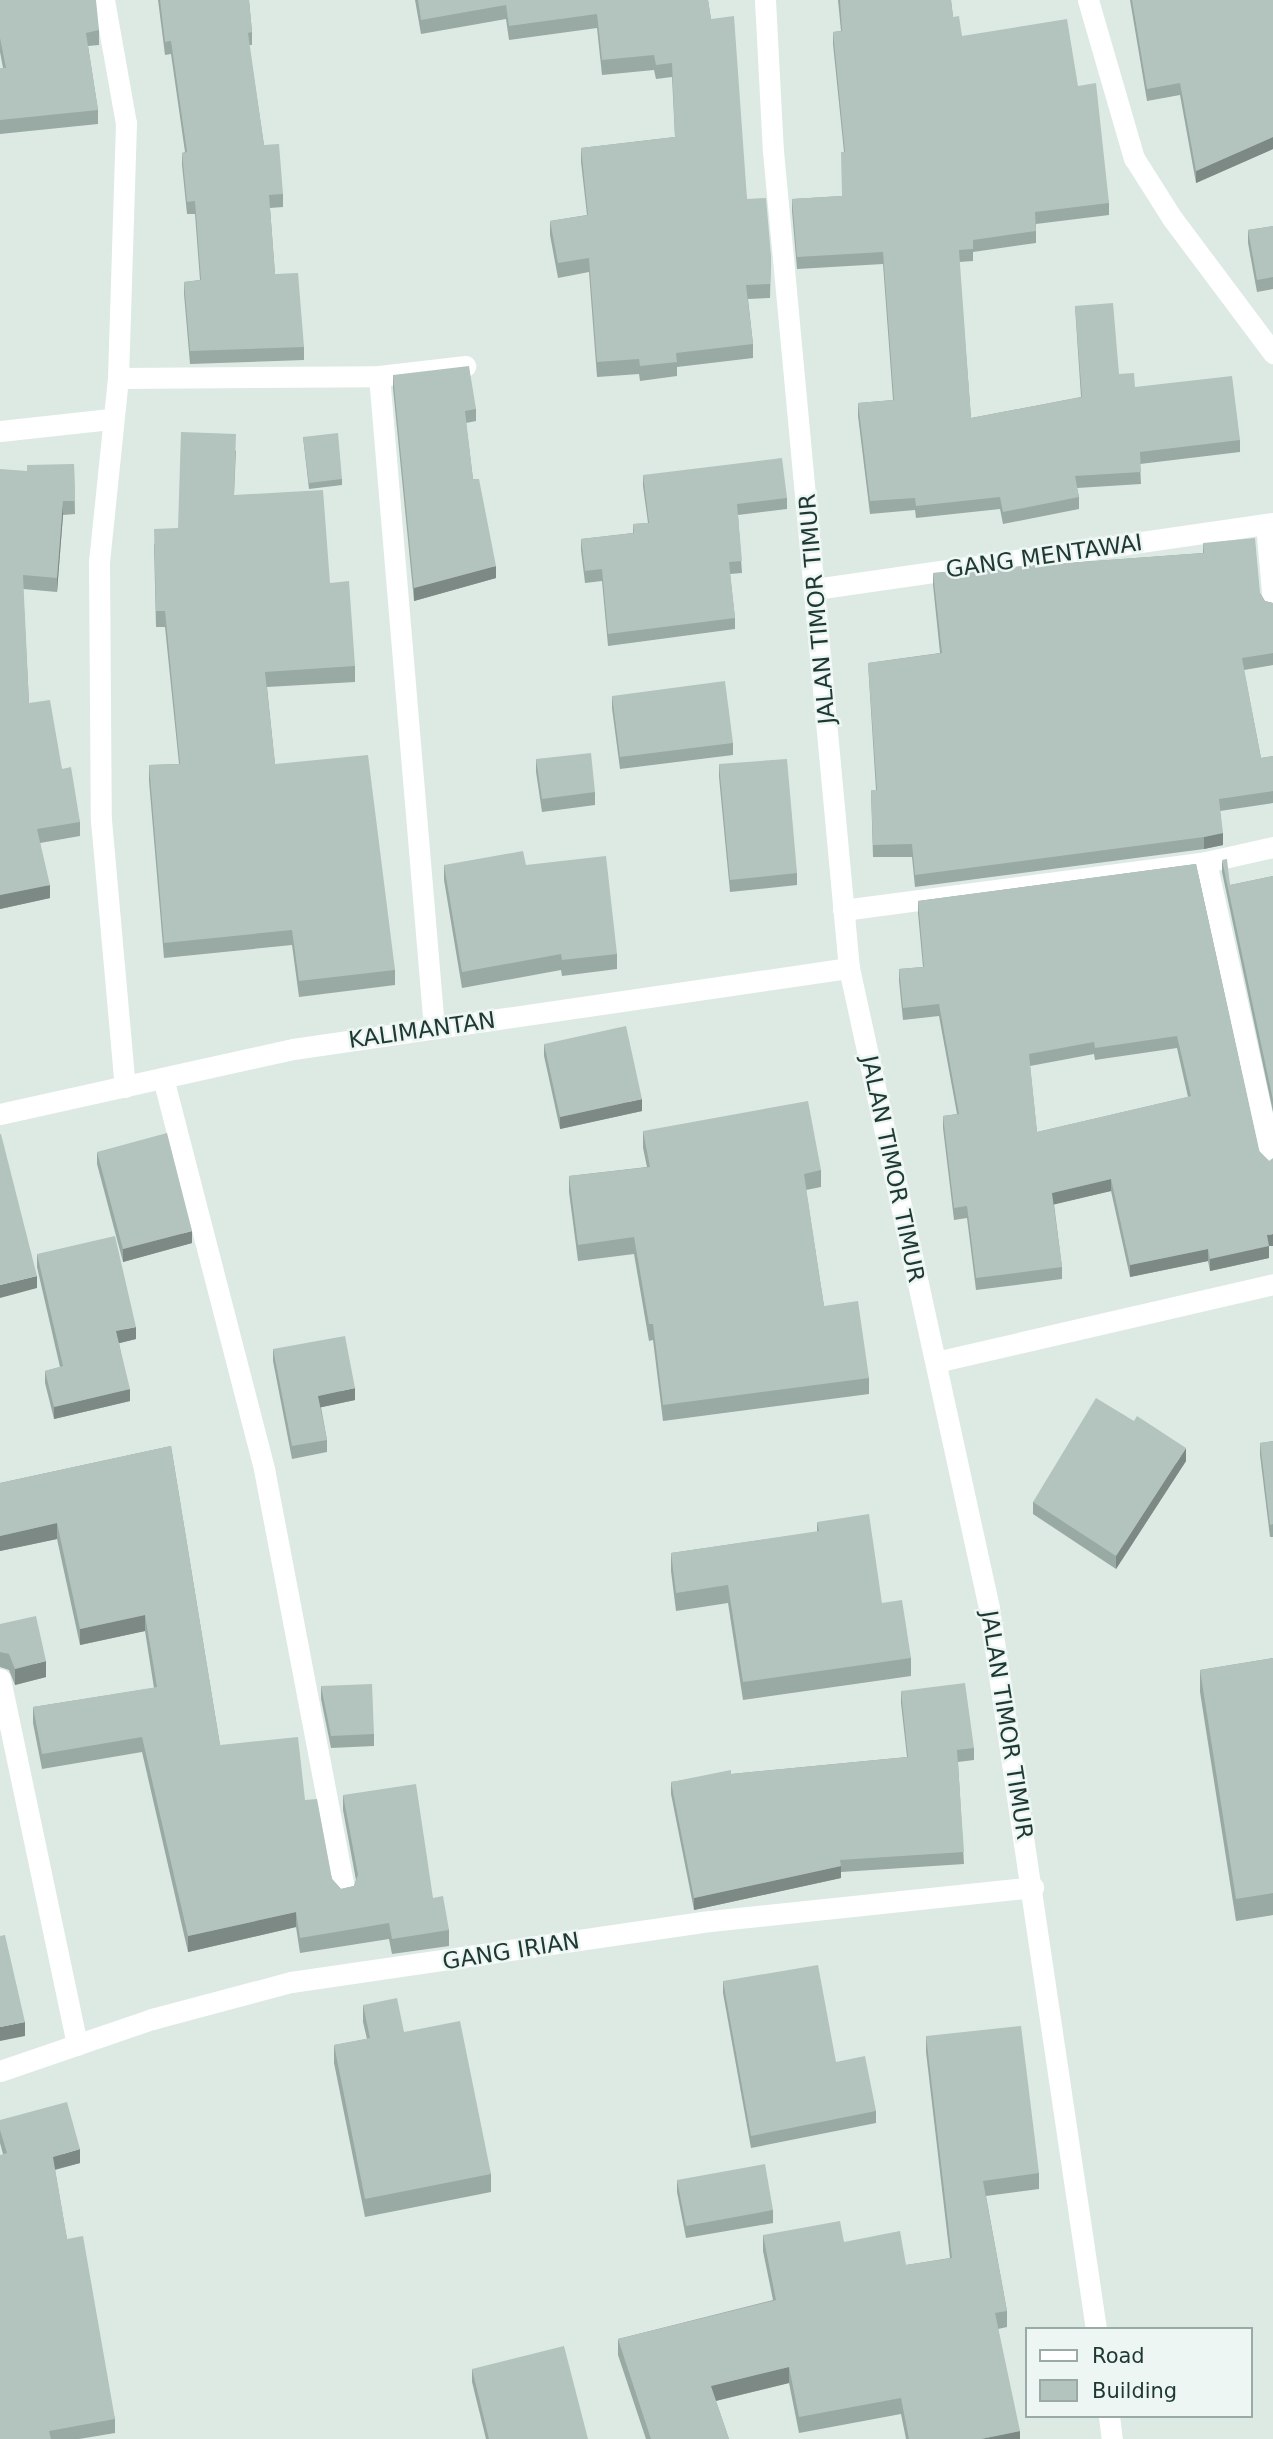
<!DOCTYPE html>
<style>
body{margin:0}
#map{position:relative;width:1273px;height:2439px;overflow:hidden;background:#ddeae4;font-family:"DejaVu Sans",sans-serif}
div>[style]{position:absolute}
.minor>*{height:21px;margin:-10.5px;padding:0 10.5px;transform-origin:10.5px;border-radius:10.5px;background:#fff}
.wall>*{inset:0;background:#99a9a3}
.shaded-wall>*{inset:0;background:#7d8984}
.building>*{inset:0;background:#b2c4bd}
span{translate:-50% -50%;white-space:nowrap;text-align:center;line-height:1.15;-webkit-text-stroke:5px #edf6f2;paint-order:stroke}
.street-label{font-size:23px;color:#1e3933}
.legend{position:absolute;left:1025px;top:2327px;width:228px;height:91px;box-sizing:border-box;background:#edf6f2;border:2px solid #9aaaa6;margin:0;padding:9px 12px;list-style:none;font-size:21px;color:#1e3933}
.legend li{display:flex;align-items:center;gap:14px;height:35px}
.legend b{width:35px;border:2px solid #9aaaa6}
</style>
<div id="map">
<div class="minor">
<i style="left:104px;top:0;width:125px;rotate:79.9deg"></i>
<i style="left:126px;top:123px;width:255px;rotate:91.8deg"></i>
<i style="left:118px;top:378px;width:185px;rotate:95.9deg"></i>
<i style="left:99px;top:562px;width:258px;rotate:89.6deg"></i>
<i style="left:101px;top:820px;width:268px;rotate:84.9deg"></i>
<i style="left:765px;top:0;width:151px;rotate:87deg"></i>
<i style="left:773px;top:151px;width:821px;rotate:84.69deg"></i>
<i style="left:849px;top:968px;width:655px;rotate:77.66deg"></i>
<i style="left:989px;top:1608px;width:729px;rotate:81.56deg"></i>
<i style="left:1088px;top:0;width:165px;rotate:73.8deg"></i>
<i style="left:1134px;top:158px;width:71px;rotate:57.7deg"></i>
<i style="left:1172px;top:218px;width:169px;rotate:53.2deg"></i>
<i style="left:118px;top:378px;width:261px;rotate:-0.4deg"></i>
<i style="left:0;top:431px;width:111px;rotate:-6.2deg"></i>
<i style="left:1266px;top:524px;width:79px;rotate:84.9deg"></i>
<i style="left:815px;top:589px;width:463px;rotate:-8.2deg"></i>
<i style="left:1206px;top:862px;width:305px;rotate:77.5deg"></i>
<i style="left:843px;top:910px;width:366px;rotate:-7.5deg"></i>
<i style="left:1206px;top:862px;width:69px;rotate:-12.6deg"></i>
<i style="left:434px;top:1028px;width:654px;rotate:-94.82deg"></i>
<i style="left:379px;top:376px;width:87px;rotate:-6.6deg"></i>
<i style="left:163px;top:1078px;width:404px;rotate:75.5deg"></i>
<i style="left:264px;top:1469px;width:431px;rotate:79.2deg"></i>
<i style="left:0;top:1114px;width:300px;rotate:-12.5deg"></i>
<i style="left:293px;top:1049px;width:562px;rotate:-8.29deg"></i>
<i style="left:936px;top:1362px;width:346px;rotate:-13deg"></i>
<i style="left:0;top:1679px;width:374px;rotate:78.1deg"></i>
<i style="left:0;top:2071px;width:161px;rotate:-18.9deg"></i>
<i style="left:152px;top:2019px;width:144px;rotate:-14.9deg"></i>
<i style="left:291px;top:1982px;width:414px;rotate:-8.3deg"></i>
<i style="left:701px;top:1922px;width:334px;rotate:-6deg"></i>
<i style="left:1109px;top:2416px;width:23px;rotate:83deg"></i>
</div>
<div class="wall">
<i style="clip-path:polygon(0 0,99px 30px,99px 45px,88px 46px,98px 110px,98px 124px,0 134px,0 68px,3px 68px,0 52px)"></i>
<i style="clip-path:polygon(158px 0,249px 0,252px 32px,252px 45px,249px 45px,264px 145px,283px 194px,283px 207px,270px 208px,275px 274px,304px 347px,304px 360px,190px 364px,184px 294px,184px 282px,200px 280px,195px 214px,187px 214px,182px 165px,182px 153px,185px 152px,171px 54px,165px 55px)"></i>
<i style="clip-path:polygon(415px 0,708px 0,711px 19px,747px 199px,771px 256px,770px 298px,748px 299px,753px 344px,753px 358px,677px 367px,677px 376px,640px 381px,639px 374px,597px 377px,589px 272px,558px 278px,550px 235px,550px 221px,587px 215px,581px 162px,581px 148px,675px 137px,672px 77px,656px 79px,654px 70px,602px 75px,597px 28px,509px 40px,506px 19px,421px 34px)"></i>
<i style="clip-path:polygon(838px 0,951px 0,953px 17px,962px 36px,1078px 86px,1109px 203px,1109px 215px,1036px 224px,1036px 243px,973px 252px,973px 261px,959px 262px,971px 418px,1081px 397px,1075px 306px,1119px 374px,1135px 387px,1240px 440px,1240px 452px,1140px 464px,1141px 484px,1077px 488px,1079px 497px,1079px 509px,1003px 524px,1000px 509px,916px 518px,915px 510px,870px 514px,858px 416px,858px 403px,893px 400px,883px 264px,797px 269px,792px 211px,792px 199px,842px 196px,844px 152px,833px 44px,833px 32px,841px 31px)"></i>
<i style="clip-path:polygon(1130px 0,1273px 0,1273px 149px,1196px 183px,1180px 95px,1147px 101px)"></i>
<i style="clip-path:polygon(1273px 226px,1273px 289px,1257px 292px,1248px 243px,1248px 230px)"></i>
<i style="clip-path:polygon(393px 375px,476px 409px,476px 421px,466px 423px,473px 479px,496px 578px,414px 601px,393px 388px)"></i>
<i style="clip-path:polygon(303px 437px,342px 479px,342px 485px,309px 489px)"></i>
<i style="clip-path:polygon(236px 450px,234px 495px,330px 583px,355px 666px,355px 682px,267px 687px,275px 764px,395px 970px,395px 985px,299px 997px,292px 945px,164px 958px,149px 781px,149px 765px,179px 764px,165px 627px,156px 627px,154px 544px,178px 528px)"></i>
<i style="clip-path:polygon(74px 464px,75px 514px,63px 515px,57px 592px,23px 589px,29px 703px,62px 769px,80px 822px,80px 836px,40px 843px,50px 898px,0 909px,27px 471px)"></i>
<i style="clip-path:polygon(643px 475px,787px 498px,787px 509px,738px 515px,742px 573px,730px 574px,735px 618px,735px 629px,608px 646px,602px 581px,585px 583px,581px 550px,581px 539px,633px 533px,633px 524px,648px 523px,643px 486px)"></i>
<i style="clip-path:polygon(1203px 543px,1260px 593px,1265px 601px,1273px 603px,1273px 665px,1244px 670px,1261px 758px,1273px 756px,1273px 803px,1220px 811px,1223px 845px,1204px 849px,915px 887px,912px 857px,873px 857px,871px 790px,876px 790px,868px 663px,940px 653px,933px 585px,933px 573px,1203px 553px)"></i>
<i style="clip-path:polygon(612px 696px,733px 743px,733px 755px,620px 769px,612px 708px)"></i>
<i style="clip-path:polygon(536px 759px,595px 792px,595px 805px,542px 812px,536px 772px)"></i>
<i style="clip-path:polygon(719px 764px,797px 873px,797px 885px,730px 892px,719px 777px)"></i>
<i style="clip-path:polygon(1222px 860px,1230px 885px,1273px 876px,1273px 1112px,1222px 872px)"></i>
<i style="clip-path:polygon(evenodd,1196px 864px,1259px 1151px,1269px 1161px,1269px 1258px,1210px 1271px,1208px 1261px,1130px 1277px,1111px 1191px,1054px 1204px,1062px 1267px,1062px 1279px,976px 1290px,967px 1218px,954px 1220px,943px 1128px,943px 1116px,957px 1114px,939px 1016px,903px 1020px,899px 981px,899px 969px,923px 967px,918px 913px,918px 901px,1196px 864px,1177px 1048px,1188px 1097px,1037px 1132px,1030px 1066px,1094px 1054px,1095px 1060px,1177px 1048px)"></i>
<i style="clip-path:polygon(444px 865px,526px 865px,617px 954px,617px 969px,562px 976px,561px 970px,462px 988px,444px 880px)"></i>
<i style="clip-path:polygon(544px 1044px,642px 1111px,560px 1129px,544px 1056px)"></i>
<i style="clip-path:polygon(643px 1131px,821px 1170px,821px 1187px,806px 1190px,824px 1306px,869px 1378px,869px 1394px,663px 1421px,653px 1340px,649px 1341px,634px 1254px,578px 1261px,569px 1192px,569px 1176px,647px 1167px,643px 1148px)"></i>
<i style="clip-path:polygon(97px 1152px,192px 1243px,123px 1262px,97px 1164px)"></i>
<i style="clip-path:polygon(37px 1254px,136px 1339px,119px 1343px,130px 1401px,54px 1419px,45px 1383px,45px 1371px,60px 1367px,37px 1267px)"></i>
<i style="clip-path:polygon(273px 1349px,355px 1400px,321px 1407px,327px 1440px,327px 1452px,292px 1459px,273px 1361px)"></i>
<i style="clip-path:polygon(1273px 1441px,1273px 1537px,1270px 1537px,1260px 1455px,1260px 1443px)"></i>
<i style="clip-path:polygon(171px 1446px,220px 1745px,305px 1800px,332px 1879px,341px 1889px,354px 1886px,356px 1880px,343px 1810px,343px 1795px,433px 1898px,449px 1930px,449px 1946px,392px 1954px,389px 1939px,300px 1953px,296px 1927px,188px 1952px,142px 1752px,42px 1769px,33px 1723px,33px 1707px,154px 1688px,145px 1631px,80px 1645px,57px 1539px,0 1551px,0 1483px)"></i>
<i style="clip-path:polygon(1186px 1461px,1116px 1569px,1033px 1514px,1033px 1502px)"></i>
<i style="clip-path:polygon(817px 1522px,882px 1603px,911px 1658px,911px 1676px,743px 1700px,728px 1603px,676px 1611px,671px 1571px,671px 1553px,817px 1532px)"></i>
<i style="clip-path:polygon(0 1624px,46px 1677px,15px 1685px,9px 1670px,0 1667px)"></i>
<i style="clip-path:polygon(1273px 1658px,1273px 1915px,1236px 1921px,1200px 1692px,1200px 1670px)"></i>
<i style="clip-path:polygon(321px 1686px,374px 1734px,374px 1746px,331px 1748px,321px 1699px)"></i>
<i style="clip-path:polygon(901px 1691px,974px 1748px,974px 1760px,958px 1762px,964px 1864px,841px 1872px,841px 1878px,694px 1910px,671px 1794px,671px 1782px,731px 1774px,907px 1757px,901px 1703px)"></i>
<i style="clip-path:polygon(723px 1981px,836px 2062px,876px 2111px,876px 2123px,751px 2148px,723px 1993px)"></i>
<i style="clip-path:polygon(363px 2005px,404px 2032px,491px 2174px,491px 2192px,365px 2217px,334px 2063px,334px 2045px,367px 2039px,363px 2022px)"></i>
<i style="clip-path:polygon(926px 2036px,1039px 2173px,1039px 2189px,986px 2196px,1007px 2311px,1007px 2327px,998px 2329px,1020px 2439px,906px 2439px,901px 2414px,799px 2433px,789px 2383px,716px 2401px,729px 2439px,646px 2439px,618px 2355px,618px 2339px,773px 2300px,763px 2251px,763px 2235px,844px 2242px,906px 2265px,950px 2258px,926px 2052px)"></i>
<i style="clip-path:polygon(0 2120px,80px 2163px,55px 2170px,67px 2239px,115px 2419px,115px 2433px,79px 2439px,0 2439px,3px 2154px,0 2143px)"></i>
<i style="clip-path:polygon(677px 2180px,773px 2210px,773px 2223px,686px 2238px,677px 2192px)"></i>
<i style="clip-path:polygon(472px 2369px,588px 2439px,486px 2439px,472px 2382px)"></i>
</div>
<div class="shaded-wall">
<i style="clip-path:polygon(1273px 137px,1273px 149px,1196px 183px,1196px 171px)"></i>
<i style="clip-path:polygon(63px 501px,63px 515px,57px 592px,57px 578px)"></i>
<i style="clip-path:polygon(496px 566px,496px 578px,414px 601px,414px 588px)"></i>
<i style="clip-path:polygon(1223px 833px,1223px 845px,1204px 849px,1204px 837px)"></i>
<i style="clip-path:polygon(50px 885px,50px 898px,0 909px,0 895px)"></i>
<i style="clip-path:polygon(642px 1099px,642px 1111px,560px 1129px,560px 1117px)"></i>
<i style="clip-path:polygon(1111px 1179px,1111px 1191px,1052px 1205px,1052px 1193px)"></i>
<i style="clip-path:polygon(192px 1231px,192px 1243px,123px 1262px,123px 1249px)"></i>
<i style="clip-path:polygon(1273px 1234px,1273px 1246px,1269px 1246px,1269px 1258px,1210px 1271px,1210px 1259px,1267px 1235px)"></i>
<i style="clip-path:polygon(1208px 1249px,1208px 1261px,1130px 1277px,1130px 1265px)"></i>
<i style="clip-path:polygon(37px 1276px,37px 1288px,0 1298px,0 1285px)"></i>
<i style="clip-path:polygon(136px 1327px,136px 1339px,116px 1344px,116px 1331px)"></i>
<i style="clip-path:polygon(355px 1388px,355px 1400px,318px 1408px,318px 1396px)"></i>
<i style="clip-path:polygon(130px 1389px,130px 1401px,54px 1419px,54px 1407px)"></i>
<i style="clip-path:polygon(1186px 1448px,1186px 1461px,1116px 1569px,1116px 1556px)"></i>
<i style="clip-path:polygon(57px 1523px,57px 1539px,0 1551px,0 1536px)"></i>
<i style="clip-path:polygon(145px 1615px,145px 1631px,80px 1645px,80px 1629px)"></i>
<i style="clip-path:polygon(46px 1661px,46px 1677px,15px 1685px,15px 1669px)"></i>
<i style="clip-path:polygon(841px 1866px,841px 1878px,694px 1910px,694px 1898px)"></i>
<i style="clip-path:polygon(296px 1912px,296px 1927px,188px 1952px,188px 1936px)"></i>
<i style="clip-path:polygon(25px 2022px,25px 2036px,0 2041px,0 2027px)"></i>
<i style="clip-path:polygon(80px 2149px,80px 2163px,53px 2170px,53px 2157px)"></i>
<i style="clip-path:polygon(789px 2367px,789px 2383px,711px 2402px,711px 2386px)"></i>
<i style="clip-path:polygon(1020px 2431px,1020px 2439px,981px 2439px)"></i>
</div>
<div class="building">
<i style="clip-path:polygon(0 0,96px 0,99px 30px,86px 33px,98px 110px,0 120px,0 68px,6px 68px,0 38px)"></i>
<i style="clip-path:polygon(160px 0,249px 0,252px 32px,248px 33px,264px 145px,279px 144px,283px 194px,269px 195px,275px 274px,298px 273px,304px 347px,190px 351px,184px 282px,201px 280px,195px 201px,187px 202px,182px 153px,187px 152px,171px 41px,165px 42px)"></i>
<i style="clip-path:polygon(418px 0,708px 0,711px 19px,734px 16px,747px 199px,766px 198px,771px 256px,770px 284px,746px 285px,753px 344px,676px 353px,677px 362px,640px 366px,639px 359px,597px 362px,589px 258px,558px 263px,550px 221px,588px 215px,581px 148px,675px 137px,672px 63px,656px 65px,654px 55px,602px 60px,597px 14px,509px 26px,506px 5px,421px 20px)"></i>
<i style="clip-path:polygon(840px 0,951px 0,953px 17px,959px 16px,962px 36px,1067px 19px,1078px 86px,1096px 83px,1109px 203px,1035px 212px,1036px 231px,973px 240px,973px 249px,959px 250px,971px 418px,1082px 397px,1075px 306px,1113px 303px,1119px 374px,1134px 373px,1135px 387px,1232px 376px,1240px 440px,1140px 452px,1141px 472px,1075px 476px,1079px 497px,1003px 512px,1000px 497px,916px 506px,915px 498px,870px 501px,858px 403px,894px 400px,883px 252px,797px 257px,792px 199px,842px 196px,841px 152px,845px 152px,833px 32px,842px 31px)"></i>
<i style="clip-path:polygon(1132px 0,1273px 0,1273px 137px,1196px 171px,1180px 83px,1147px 89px)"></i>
<i style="clip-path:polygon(1273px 226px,1273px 277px,1257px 280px,1248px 230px)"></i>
<i style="clip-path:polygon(469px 366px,476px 409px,465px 411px,473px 479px,479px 479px,496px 566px,414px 588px,393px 375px)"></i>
<i style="clip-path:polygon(181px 432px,236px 434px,234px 495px,323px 490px,330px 583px,349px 581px,355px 666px,265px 672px,275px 764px,368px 755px,395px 970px,299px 981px,292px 930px,164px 943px,149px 765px,180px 764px,165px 611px,156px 611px,154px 529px,178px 528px)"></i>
<i style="clip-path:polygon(338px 433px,342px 479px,309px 483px,303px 437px)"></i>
<i style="clip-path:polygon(782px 458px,787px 498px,737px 504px,742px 561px,729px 562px,735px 618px,608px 634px,602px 569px,585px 571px,581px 539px,634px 533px,633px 524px,649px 523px,643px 475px)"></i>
<i style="clip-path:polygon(74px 464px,75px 501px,63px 501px,57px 578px,23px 575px,29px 703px,50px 700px,62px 769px,71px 767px,80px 822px,37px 829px,50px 885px,0 895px,0 469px,27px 471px,27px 465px)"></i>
<i style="clip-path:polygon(1255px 538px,1260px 593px,1265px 601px,1273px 603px,1273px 653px,1242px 658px,1261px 758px,1273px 756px,1273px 791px,1219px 799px,1223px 833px,1204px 837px,915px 875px,912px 844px,873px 845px,871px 790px,877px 790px,868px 663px,942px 653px,933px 573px,1204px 553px,1203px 543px)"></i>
<i style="clip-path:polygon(725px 681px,733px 743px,620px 757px,612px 696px)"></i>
<i style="clip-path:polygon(591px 753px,595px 792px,542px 799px,536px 759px)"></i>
<i style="clip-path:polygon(787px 759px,797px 873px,730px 880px,719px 764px)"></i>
<i style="clip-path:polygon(523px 851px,526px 865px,606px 856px,617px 954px,562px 960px,561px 954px,462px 972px,444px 865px)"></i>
<i style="clip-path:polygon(1227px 859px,1230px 885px,1273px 876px,1273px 1100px,1222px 860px)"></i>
<i style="clip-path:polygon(evenodd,1196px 864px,1259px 1151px,1269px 1161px,1273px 1158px,1273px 1234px,1267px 1235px,1269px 1246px,1210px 1259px,1208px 1249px,1130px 1265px,1111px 1179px,1052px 1193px,1062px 1267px,976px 1278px,967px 1206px,954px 1208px,943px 1116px,959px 1114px,939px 1004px,903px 1008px,899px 969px,924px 967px,918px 901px,1196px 864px,1177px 1036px,1191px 1096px,1037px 1132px,1029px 1054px,1094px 1042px,1095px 1048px,1177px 1036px)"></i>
<i style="clip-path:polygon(626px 1026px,642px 1099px,560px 1117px,544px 1044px)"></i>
<i style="clip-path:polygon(808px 1101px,821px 1170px,804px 1174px,824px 1306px,858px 1301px,869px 1378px,663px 1405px,653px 1324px,649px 1324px,634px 1237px,578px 1245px,569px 1176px,650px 1167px,643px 1131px)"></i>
<i style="clip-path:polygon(167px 1133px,192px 1231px,123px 1249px,97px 1152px)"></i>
<i style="clip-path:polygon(0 1134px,1px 1134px,37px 1276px,0 1285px)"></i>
<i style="clip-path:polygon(115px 1236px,136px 1327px,116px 1331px,130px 1389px,54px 1407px,45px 1371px,63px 1366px,37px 1254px)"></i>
<i style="clip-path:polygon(345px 1336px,355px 1388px,318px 1396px,327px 1440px,292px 1446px,273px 1349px)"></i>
<i style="clip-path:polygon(1096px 1398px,1134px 1421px,1137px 1416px,1186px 1448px,1116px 1556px,1033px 1502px)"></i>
<i style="clip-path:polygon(1273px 1441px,1273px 1524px,1270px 1525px,1260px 1443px)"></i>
<i style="clip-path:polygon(171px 1446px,220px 1745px,298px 1737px,305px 1800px,317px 1799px,332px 1879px,341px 1889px,354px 1886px,358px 1875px,343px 1795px,416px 1784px,433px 1898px,443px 1896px,449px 1930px,392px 1939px,389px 1923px,300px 1938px,296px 1912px,188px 1936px,142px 1737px,42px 1754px,33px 1707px,157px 1687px,145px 1615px,80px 1629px,57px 1523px,0 1536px,0 1483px)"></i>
<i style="clip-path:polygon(869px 1514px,882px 1603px,902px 1600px,911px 1658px,743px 1682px,728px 1585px,676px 1593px,671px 1553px,819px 1531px,817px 1522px)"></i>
<i style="clip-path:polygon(36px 1616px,46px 1661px,15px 1669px,9px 1654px,0 1652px,0 1624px)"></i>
<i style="clip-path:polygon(1273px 1658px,1273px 1893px,1236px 1899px,1200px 1670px)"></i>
<i style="clip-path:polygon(965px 1683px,974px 1748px,957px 1750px,964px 1852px,840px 1860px,841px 1866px,694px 1898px,671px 1782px,731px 1770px,731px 1774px,908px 1757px,901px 1691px)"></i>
<i style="clip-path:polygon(372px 1684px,374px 1734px,331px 1736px,321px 1686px)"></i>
<i style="clip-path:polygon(5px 1935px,25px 2022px,0 2027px,0 1936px)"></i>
<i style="clip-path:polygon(818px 1965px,836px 2062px,865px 2056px,876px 2111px,751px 2136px,723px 1981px)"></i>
<i style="clip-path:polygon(397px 1998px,404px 2032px,460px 2021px,491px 2174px,365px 2199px,334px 2045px,370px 2038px,363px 2005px)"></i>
<i style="clip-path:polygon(1021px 2026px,1039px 2173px,983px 2181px,1007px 2311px,995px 2313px,1020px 2431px,981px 2439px,909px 2439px,901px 2398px,799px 2417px,789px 2367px,711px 2386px,729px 2439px,651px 2439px,618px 2339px,776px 2300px,763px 2235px,840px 2221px,844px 2242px,900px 2231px,906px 2265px,952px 2258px,926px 2036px)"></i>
<i style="clip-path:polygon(67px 2102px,80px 2149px,53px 2157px,67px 2239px,83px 2236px,115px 2419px,49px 2431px,51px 2439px,0 2439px,0 2155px,7px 2153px,0 2130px,0 2120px)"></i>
<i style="clip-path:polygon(765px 2164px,773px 2210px,686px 2226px,677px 2180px)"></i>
<i style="clip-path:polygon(564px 2346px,588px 2439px,489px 2439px,472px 2369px)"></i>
</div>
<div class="street-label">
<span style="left:1044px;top:556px;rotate:-8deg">GANG MENTAWAI</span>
<span style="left:817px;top:609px;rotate:-95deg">JALAN TIMOR TIMUR</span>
<span style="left:422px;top:1030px;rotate:-8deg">KALIMANTAN</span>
<span style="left:893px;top:1169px;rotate:78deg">JALAN TIMOR TIMUR</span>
<span style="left:1007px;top:1725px;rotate:81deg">JALAN TIMOR TIMUR</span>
<span style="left:511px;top:1951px;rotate:-9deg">GANG IRIAN</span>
</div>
<ul class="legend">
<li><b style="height:9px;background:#fff"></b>Road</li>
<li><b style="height:19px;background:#b2c4bd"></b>Building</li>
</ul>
</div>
